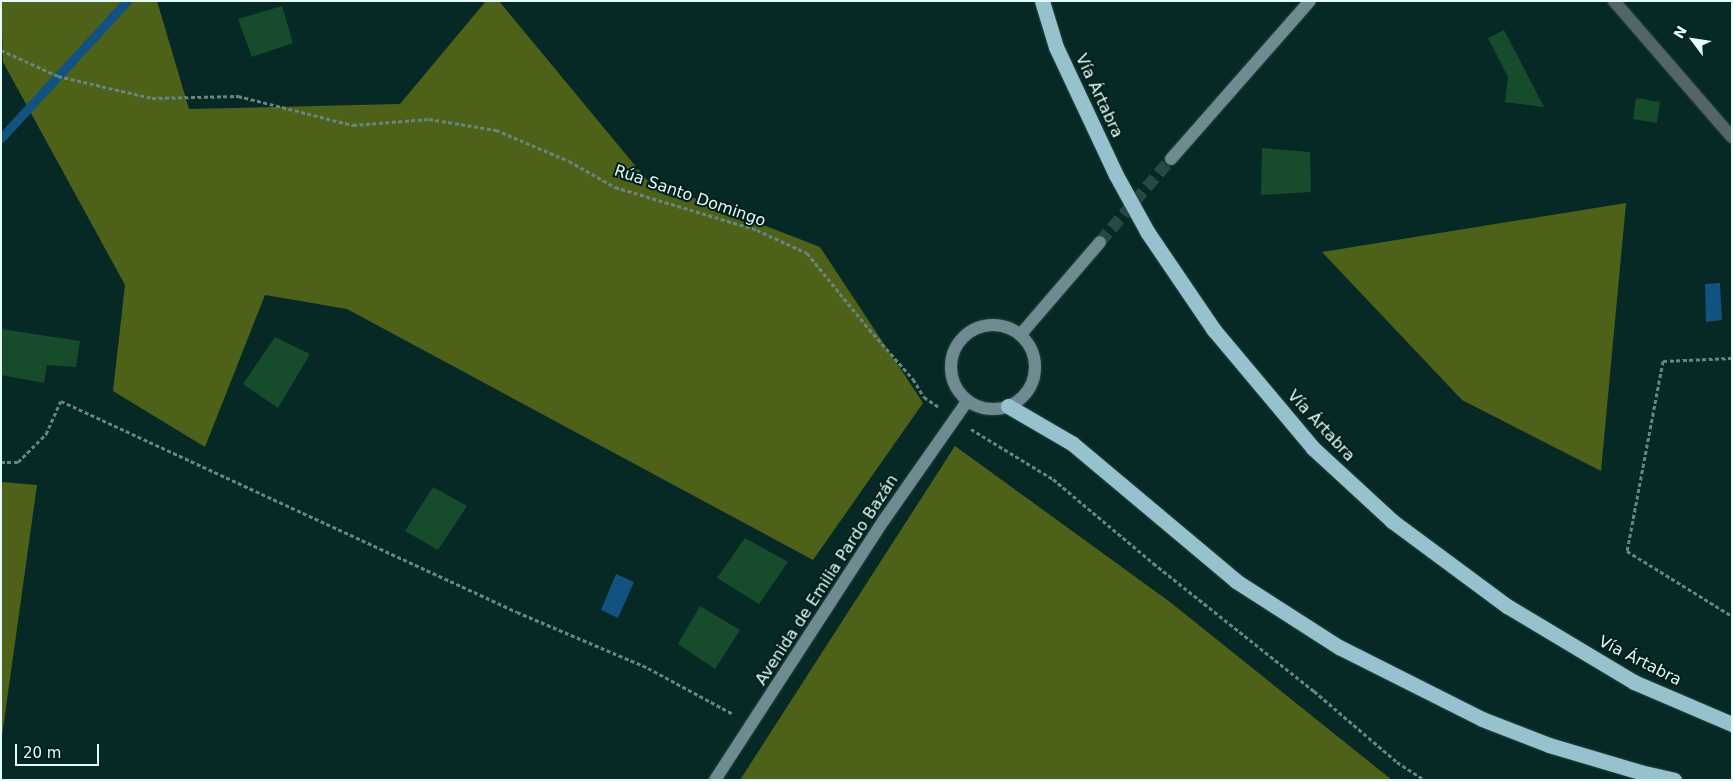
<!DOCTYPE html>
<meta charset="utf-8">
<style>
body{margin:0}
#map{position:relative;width:1733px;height:781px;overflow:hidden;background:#072925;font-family:"DejaVu Sans",sans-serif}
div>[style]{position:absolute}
.forest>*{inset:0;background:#4e6119}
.water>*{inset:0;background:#125280}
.stream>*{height:9px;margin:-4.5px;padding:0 4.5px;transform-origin:4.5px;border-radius:4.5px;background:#125280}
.building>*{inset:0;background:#164c2c}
.secondary-tunnel>*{height:12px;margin-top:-6px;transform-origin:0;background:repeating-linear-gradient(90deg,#284844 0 12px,transparent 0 18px)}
.path>*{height:3px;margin-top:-1.5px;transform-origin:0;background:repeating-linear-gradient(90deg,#678581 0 4px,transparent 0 6.5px)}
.roads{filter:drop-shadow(0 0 1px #264642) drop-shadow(0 0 1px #264642)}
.street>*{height:12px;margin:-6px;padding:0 6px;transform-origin:6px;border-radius:6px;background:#546569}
.secondary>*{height:12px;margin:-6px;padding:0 6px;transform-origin:6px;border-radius:6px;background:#6f8a91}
.secondary>.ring{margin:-6px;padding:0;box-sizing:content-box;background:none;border:12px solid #6f8a91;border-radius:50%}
.highway>*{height:15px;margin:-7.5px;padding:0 7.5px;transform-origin:7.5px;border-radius:7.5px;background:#96c2cd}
span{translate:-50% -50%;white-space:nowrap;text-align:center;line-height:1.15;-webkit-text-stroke:4px #001f1b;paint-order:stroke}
.street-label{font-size:16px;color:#e4fbf7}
.frame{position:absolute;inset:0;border:2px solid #e4fbf7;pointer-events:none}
.north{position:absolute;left:1668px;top:15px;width:50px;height:50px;-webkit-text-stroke:4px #001f1b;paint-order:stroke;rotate:301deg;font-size:14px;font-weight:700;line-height:20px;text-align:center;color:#e4fbf7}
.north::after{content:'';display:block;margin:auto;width:18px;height:22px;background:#e4fbf7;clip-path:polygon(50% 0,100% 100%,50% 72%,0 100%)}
.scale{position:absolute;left:15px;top:744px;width:84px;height:22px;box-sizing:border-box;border:2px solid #e4fbf7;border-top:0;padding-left:6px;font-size:15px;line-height:18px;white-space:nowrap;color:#e4fbf7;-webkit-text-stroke:4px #001f1b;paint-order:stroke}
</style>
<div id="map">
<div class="forest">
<i style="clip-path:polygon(1px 1px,157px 1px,189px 109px,400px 104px,486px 1px,499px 1px,647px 180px,820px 247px,923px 403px,813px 560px,347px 309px,265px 295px,205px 447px,113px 391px,125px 285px,3px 62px)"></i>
<i style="clip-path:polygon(1626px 203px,1601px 471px,1462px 400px,1322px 252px)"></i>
<i style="clip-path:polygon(955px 446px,1170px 602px,1392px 780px,740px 780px)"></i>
<i style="clip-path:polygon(1px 482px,37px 485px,1px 743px)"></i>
</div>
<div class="water">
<i style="clip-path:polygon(1720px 283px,1722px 320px,1706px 322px,1705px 284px)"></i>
<i style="clip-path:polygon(616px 574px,634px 582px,618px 618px,601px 610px)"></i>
</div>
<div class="stream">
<i style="left:1px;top:138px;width:186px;rotate:-47.4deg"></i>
</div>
<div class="building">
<i style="clip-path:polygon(282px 6px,293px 43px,252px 57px,238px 19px)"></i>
<i style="clip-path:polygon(1504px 30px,1544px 107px,1505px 102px,1508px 77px,1488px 38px)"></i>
<i style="clip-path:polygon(1636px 98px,1660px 102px,1657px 123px,1633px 119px)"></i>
<i style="clip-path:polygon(1262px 148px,1310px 152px,1311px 192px,1261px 195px)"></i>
<i style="clip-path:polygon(1px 329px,80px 341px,76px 367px,47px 365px,44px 383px,1px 375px)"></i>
<i style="clip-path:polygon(275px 337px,310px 354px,278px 408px,243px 384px)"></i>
<i style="clip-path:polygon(433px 487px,467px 506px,438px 550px,405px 531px)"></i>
<i style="clip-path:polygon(745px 538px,788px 562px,759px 604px,717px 578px)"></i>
<i style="clip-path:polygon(700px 606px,740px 630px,715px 669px,678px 644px)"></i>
</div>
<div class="secondary-tunnel">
<i style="left:1100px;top:242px;width:109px;rotate:-49.5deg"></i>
</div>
<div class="path">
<i style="left:1px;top:50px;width:63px;rotate:24.5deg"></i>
<i style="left:58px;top:76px;width:97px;rotate:13.2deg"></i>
<i style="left:152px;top:98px;width:86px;rotate:-1.3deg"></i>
<i style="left:238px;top:96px;width:119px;rotate:14.2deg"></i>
<i style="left:353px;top:125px;width:76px;rotate:-4.5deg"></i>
<i style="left:429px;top:119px;width:68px;rotate:9.3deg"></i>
<i style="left:496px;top:130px;width:79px;rotate:23deg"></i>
<i style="left:569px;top:161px;width:53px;rotate:29.5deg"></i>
<i style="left:615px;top:187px;width:148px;rotate:16.8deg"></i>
<i style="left:757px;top:230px;width:55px;rotate:24.7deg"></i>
<i style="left:807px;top:253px;width:98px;rotate:50.8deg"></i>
<i style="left:869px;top:329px;width:67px;rotate:48.7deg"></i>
<i style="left:913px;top:379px;width:21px;rotate:59deg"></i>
<i style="left:924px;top:397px;width:18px;rotate:34deg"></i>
<i style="left:1732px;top:358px;width:69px;rotate:177.5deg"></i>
<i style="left:1663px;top:361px;width:193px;rotate:100.7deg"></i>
<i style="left:1627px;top:551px;width:123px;rotate:31.8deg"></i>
<i style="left:971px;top:429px;width:96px;rotate:31.4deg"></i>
<i style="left:1053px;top:479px;width:131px;rotate:40deg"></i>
<i style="left:1153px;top:563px;width:206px;rotate:38.5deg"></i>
<i style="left:1314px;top:691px;width:109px;rotate:40.5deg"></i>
<i style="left:1397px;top:762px;width:33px;rotate:33deg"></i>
<i style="left:1px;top:462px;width:17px"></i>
<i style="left:18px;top:462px;width:40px;rotate:-45deg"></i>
<i style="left:46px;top:434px;width:36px;rotate:-66deg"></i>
<i style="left:61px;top:401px;width:502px;rotate:24.83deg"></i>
<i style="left:517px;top:612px;width:142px;rotate:23.1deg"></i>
<i style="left:648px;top:668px;width:97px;rotate:28.4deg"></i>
</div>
<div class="roads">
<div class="street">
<i style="left:1614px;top:1px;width:180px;rotate:49.1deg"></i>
</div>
<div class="secondary">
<i style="left:1171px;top:159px;width:210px;rotate:-48.7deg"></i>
<i class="ring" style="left:951px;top:325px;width:72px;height:72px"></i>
<i style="left:1021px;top:334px;width:121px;rotate:-49.3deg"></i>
<i style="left:715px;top:780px;width:310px;rotate:-57deg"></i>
<i style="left:884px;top:520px;width:146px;rotate:-55deg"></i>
</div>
<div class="highway">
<i style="left:1042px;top:1px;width:48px;rotate:73.1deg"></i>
<i style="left:1056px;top:47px;width:141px;rotate:64.9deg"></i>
<i style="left:1116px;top:175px;width:66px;rotate:61.1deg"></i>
<i style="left:1148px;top:233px;width:117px;rotate:55.8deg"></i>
<i style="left:1214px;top:330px;width:154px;rotate:50deg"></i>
<i style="left:1313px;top:448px;width:108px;rotate:42.7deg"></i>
<i style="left:1392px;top:521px;width:143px;rotate:36.5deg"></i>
<i style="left:1507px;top:606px;width:148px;rotate:30.9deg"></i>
<i style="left:1634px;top:682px;width:107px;rotate:23.2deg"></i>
<i style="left:1008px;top:406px;width:75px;rotate:30.3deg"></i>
<i style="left:1073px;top:444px;width:213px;rotate:40deg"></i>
<i style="left:1236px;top:581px;width:122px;rotate:32.7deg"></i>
<i style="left:1339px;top:647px;width:160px;rotate:26.7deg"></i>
<i style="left:1482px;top:719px;width:72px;rotate:21.2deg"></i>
<i style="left:1549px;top:745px;width:95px;rotate:16.5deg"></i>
<i style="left:1640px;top:772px;width:35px;rotate:13deg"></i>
</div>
</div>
<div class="street-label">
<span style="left:1099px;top:96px;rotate:65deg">Vía Ártabra</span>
<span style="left:690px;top:196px;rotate:19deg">Rúa Santo Domingo</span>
<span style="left:1321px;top:426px;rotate:47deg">Vía Ártabra</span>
<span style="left:827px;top:580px;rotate:-57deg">Avenida de Emilia Pardo Bazán</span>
<span style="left:1640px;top:661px;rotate:27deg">Vía Ártabra</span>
</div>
<div class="frame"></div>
<div class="north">N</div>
<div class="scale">20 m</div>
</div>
